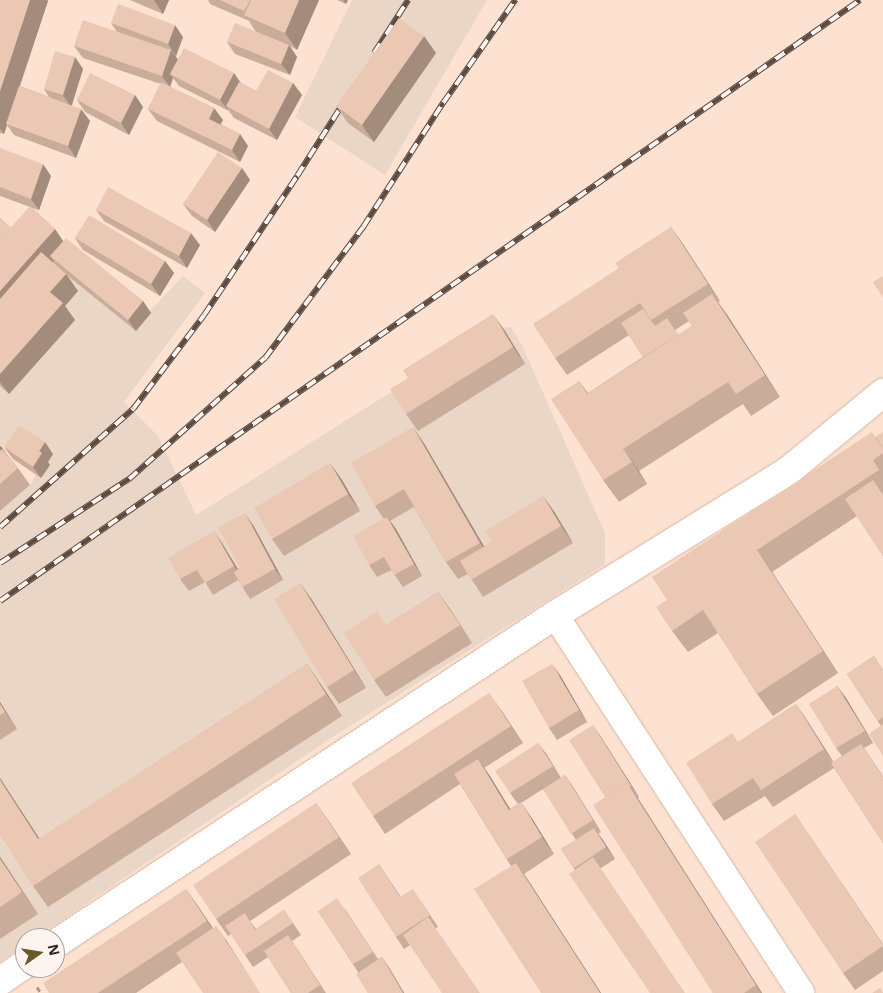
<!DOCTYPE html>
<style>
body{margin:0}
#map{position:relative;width:883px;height:993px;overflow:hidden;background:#fde2d1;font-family:"Noto Sans",sans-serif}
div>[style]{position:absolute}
.industrial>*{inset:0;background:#ead6c7}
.path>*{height:3px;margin-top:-1.5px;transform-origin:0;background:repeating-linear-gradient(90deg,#ab9689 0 5px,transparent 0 7.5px)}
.roads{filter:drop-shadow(0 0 1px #d6b6a2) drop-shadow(0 0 1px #d6b6a2)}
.minor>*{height:26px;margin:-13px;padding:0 13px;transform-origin:13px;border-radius:13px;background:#fff}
.secondary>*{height:28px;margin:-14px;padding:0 14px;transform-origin:14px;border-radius:14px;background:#fff}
.rail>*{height:5.5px;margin-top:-2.75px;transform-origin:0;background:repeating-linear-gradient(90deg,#fbf4f0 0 11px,#5b4b41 0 22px);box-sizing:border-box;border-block:1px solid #5b4b41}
.wall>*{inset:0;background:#c9ac9a}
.shaded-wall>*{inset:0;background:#a48c7d}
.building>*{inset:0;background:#eac8b3}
span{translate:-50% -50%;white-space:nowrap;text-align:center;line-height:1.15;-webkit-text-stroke:5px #fbf4f0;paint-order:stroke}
.north{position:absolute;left:15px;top:928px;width:50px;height:50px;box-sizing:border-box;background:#fbf4f0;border:1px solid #a9a09b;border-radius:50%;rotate:77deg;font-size:14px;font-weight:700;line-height:20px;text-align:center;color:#2f231b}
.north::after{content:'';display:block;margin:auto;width:18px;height:22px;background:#685a27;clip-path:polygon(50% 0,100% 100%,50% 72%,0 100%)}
</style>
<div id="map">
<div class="industrial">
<i style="clip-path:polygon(352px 0,487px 0,385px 175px,295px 117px)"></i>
<i style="clip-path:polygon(74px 248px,149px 312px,183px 276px,205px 293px,124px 402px,158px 436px,196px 515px,491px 329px,511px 327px,522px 345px,605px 533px,605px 564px,328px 740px,35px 938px,25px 938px,25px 945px,0 962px,0 511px,30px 485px,50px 453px,21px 434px,3px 446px,0 444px,0 324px)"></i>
</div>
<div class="path">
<i style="left:37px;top:987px;width:7px;rotate:56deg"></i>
</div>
<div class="roads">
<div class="minor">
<i style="left:555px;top:615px;width:451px;rotate:56.9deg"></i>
</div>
<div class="secondary">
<i style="left:55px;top:944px;width:599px;rotate:-33.34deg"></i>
<i style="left:555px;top:615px;width:274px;rotate:-31.7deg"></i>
<i style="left:788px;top:471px;width:123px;rotate:-39.4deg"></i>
<i style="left:0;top:981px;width:30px;rotate:-34deg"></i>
</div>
</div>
<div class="rail">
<i style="left:374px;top:53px;width:63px;rotate:-57.3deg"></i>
<i style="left:0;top:527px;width:178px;rotate:-41.6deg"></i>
<i style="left:133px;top:409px;width:118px;rotate:-52.9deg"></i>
<i style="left:204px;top:315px;width:167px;rotate:-56.2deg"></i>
<i style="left:297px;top:176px;width:90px;rotate:-57.7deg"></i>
<i style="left:0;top:563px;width:154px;rotate:-33.1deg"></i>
<i style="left:129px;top:479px;width:182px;rotate:-41.7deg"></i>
<i style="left:265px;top:358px;width:164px;rotate:-53.2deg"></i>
<i style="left:363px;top:227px;width:148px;rotate:-57.2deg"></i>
<i style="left:443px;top:103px;width:126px;rotate:-55deg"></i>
<i style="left:0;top:601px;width:1049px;rotate:-34.95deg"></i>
</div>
<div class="wall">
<i style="clip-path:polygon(0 0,47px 0,48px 1px,20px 86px,49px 97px,44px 89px,75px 57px,83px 69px,72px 106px,90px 121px,76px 158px,14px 135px,7px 125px,4px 134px,0 133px)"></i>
<i style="clip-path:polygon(130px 0,169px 0,163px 14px)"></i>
<i style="clip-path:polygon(208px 0,319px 0,297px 50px,290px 46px,297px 57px,290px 75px,235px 54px,227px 42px,256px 32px,249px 21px,210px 4px)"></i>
<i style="clip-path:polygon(337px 0,348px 0,346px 4px)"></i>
<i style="clip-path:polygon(111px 23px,183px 37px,176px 56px,175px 56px,178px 60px,234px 73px,241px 83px,256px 91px,293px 83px,302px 95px,277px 140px,234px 118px,229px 111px,179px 86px,173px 78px,170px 87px,214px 108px,223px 120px,220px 124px,240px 134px,248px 146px,240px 162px,157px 121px,148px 109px,161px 84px,83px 58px,74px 46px,117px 32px)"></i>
<i style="clip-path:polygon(436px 53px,374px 142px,348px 123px,336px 106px)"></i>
<i style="clip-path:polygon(135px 95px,143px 107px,129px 135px,85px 112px,77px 100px)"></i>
<i style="clip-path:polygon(0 148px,51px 176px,39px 210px,32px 208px,55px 229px,63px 241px,143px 301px,151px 313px,136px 331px,63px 272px,66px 274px,78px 291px,65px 306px,75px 320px,9px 394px,0 386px,0 218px,11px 228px,30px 207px,0 196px)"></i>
<i style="clip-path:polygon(242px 168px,250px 180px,215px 232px,192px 216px,183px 204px)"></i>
<i style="clip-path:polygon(96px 210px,200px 245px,187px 268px,104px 221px)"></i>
<i style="clip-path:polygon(evenodd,671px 227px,720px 301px,718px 302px,780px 397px,751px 416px,743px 404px,639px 471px,647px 484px,619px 502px,603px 480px,579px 381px,588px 393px,643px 357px,629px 335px,567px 375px,555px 358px,619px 268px,671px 227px,689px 321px,692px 326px,678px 335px,675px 330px,689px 321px)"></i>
<i style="clip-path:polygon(75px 238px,165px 261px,174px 273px,160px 296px,83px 250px)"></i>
<i style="clip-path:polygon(505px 331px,525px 364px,418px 431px,406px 414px,408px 378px)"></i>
<i style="clip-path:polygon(413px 427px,425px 445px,484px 547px,492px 542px,543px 496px,555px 513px,573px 543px,483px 597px,468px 574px,458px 579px,446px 562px,414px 507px,390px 521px,396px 529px,422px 576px,403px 587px,391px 570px,377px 577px,369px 565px,384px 519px,375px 506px)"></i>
<i style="clip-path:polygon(883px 432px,883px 556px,857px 516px,772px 572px,838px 673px,773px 716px,757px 694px,718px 633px,688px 652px,672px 631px,667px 600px,876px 437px)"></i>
<i style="clip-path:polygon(0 445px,9px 457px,18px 468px,30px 485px,0 511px)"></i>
<i style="clip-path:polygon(4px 447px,53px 454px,48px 462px,50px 465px,41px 478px,13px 459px)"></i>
<i style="clip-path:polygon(330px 463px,342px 480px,360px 511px,284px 556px,272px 539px)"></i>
<i style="clip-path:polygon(253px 525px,283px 580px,250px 599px,238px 580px,213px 595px,205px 582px,189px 591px,180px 579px,222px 543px,238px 569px,240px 568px)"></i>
<i style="clip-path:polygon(300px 583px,312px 600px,366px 688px,339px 704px,327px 687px)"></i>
<i style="clip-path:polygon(438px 592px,450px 609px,472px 643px,386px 697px,374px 680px,387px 625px)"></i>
<i style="clip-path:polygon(874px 656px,883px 670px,883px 756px,881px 726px,847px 674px)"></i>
<i style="clip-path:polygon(307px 664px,342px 716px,48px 907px,33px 886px,0 778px,39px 839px)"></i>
<i style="clip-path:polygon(560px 675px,587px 722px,557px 740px,549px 728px)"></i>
<i style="clip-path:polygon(837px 686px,846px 698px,873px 743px,864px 748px,883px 776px,883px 843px,834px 768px,773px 807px,765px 796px,724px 821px,712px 804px,738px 742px,796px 704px,808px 722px,833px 762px,842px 756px,836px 748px)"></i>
<i style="clip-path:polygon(0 702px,17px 729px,0 740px)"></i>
<i style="clip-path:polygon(501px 710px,523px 743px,484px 768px,510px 809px,518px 804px,510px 793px,538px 743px,561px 778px,565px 775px,573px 787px,601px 832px,598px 834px,615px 859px,601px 868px,575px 870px,561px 849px,576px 840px,543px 789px,521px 803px,533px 820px,554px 854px,524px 874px,601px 993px,541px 993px,511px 866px,460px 784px,385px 834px,373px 816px)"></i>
<i style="clip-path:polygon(593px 725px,601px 737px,639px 797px,638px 798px,762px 993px,713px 993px,605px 797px)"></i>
<i style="clip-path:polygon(316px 803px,351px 854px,250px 921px,256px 929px,284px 910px,301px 935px,292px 941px,326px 993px,291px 993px,268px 957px,253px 967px,231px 934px,228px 936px,216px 919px)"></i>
<i style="clip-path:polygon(795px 814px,883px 944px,883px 971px,855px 990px,843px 973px)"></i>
<i style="clip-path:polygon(0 857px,38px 914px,0 939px)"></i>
<i style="clip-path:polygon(379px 864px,401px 897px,421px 901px,438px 927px,404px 949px,396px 937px)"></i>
<i style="clip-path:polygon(186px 889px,213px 928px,228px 943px,182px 962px,136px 993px,49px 993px)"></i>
<i style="clip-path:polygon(345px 909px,378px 959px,382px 957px,404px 993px,368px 993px,358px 972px,318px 911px)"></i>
</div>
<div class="shaded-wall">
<i style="clip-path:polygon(30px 0,47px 0,48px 1px,7px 124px,6px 124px,7px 125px,4px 134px,0 129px,0 91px)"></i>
<i style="clip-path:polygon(154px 0,169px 0,163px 14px)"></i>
<i style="clip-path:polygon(299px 0,319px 0,297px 50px,285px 33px)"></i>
<i style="clip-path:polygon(343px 0,348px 0,346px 4px)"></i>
<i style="clip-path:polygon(175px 25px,183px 37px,176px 56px,168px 44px)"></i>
<i style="clip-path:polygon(424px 36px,436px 53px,374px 142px,362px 125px)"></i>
<i style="clip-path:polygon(289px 45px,297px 57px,290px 75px,281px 64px)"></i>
<i style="clip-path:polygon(171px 50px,179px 61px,170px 74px,173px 78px,170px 87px,162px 76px)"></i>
<i style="clip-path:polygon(75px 57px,83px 69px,71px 107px,63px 95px)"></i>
<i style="clip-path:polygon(234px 73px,242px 85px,226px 106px,229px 111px,220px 100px)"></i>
<i style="clip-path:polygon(293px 83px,302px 95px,277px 140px,269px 129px)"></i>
<i style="clip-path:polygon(135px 95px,143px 107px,129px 135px,121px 123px)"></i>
<i style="clip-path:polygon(214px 108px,223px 120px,217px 131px,209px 119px)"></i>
<i style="clip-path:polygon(81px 109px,90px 121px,76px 158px,68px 146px)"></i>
<i style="clip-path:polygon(240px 134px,248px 146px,240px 162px,232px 150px)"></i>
<i style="clip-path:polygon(43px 164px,51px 176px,39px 210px,31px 199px)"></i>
<i style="clip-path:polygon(242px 168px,250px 180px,215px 232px,207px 220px)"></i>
<i style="clip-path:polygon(671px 227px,683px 244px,720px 301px,708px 284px)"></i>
<i style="clip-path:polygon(55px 229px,67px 247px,50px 256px,54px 261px,0 322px,0 291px)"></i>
<i style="clip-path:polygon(191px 233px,200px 245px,187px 268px,179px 256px)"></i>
<i style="clip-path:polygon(165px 261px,174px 273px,160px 296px,151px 284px)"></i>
<i style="clip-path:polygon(66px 274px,78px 291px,65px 306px,75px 320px,9px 394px,0 382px,0 374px,50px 292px)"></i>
<i style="clip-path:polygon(712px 294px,728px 316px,780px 397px,765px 375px)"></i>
<i style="clip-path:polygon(143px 301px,151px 313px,136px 331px,128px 320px)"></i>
<i style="clip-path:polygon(493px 314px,505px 331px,525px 364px,513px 347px)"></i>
<i style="clip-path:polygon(413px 427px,425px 445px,492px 560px,480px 543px)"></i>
<i style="clip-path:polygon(45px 442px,53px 454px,48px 462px,50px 465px,41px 478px,33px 467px,39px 451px)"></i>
<i style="clip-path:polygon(1px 446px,9px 458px,0 468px,0 447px)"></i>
<i style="clip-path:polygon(623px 449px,639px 471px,647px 484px,632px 462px)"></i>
<i style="clip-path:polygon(330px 463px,342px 480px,360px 511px,348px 494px)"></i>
<i style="clip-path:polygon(543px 496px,555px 513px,573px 543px,561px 526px)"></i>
<i style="clip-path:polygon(245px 513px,253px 525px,283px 580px,275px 569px)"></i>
<i style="clip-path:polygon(387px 517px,396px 529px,422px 576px,414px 564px)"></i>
<i style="clip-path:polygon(214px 531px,222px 543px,243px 578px,234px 566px)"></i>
<i style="clip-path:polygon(757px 550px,772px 572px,838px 673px,823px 651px)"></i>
<i style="clip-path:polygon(300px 583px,312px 600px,366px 688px,354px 670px)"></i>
<i style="clip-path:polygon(438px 592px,450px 609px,472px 643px)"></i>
<i style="clip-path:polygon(307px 664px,322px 686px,342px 716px,326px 694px)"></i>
<i style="clip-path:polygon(552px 664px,560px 675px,587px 722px,579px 710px)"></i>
<i style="clip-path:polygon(837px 686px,846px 698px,873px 743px,865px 731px)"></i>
<i style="clip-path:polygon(489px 693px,501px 710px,523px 743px,511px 726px)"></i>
<i style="clip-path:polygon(0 702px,17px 729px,0 704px)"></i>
<i style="clip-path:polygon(796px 704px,808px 722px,836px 766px,824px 749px)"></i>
<i style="clip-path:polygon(593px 725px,601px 737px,639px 797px,631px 786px)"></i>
<i style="clip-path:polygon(538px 743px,547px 755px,561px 778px,553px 766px)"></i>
<i style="clip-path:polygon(478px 759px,490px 776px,521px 827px,509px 810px)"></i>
<i style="clip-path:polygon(565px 775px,573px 787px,601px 832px,593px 820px)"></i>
<i style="clip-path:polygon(0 778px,54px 861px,38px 839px,0 780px)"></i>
<i style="clip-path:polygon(627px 783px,642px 805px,762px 993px,761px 993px,756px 985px)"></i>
<i style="clip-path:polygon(521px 802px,533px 820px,554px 854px,542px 837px)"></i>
<i style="clip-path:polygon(316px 803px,328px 820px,351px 854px,339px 837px)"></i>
<i style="clip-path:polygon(594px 828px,603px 840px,615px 859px,606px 847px)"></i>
<i style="clip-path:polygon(0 857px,38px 914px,0 859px)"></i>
<i style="clip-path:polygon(516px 863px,528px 880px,601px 993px,600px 993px)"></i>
<i style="clip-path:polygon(186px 889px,198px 906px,219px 938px,207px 921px)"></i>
<i style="clip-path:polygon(216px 926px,228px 943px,260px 993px)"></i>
<i style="clip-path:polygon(382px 957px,390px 969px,404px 993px,403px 993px)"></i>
</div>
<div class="building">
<i style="clip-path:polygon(0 0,30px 0,0 91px)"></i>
<i style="clip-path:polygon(220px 0,250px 0,244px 11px)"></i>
<i style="clip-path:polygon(251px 0,299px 0,285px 33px,244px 15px)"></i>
<i style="clip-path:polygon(118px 4px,175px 25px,168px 44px,111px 23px)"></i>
<i style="clip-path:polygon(399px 18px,424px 36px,362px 125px,336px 106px)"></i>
<i style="clip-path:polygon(83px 20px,171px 50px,162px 76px,74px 46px)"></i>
<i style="clip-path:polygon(235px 23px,289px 45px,281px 64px,227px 42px)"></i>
<i style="clip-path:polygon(184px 48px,234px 73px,220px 100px,170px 74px)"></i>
<i style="clip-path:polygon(55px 51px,75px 57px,63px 95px,44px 89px)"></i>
<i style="clip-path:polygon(268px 70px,293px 83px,269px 129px,226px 106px,239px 82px,256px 91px)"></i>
<i style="clip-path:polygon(90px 73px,135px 95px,121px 123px,77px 100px)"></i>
<i style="clip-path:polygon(161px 82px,214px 108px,209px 119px,240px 134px,232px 150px,148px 109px)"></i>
<i style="clip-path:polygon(19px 86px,81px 109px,68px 146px,6px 124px)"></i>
<i style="clip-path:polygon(0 148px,43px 164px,31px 199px,0 187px)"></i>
<i style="clip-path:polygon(218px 152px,242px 168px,207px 220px,183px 204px)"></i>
<i style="clip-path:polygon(108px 187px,191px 233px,179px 256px,96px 210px)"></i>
<i style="clip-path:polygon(30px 206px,55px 229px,0 291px,0 240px)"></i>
<i style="clip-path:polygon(89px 215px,165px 261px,151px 284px,75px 238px)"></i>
<i style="clip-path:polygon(0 218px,11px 228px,0 240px)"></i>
<i style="clip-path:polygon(671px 227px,708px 284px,651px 320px,640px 303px,555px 358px,533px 324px,619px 268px,615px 263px)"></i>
<i style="clip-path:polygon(66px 238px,143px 301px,128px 320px,50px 256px)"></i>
<i style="clip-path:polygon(41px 252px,66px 274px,50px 292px,63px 303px,0 374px,0 299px)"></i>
<i style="clip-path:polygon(883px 276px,883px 298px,873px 282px)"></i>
<i style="clip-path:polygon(712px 294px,765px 375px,736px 394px,728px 382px,623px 449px,632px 462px,603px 480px,551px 399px,579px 381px,587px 394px,692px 326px,683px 313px)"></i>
<i style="clip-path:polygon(643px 309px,655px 326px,667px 318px,678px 335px,643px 357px,621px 323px)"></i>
<i style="clip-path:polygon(493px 314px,513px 347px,406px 414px,390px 389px,408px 378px,403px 370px)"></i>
<i style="clip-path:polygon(19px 425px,45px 442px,39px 451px,42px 453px,33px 467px,4px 447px)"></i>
<i style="clip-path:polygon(413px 427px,480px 543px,446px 562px,404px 489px,375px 506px,351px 463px)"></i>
<i style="clip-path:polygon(872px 432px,883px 449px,883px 453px,873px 460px,879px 470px,757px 550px,823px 651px,757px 694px,703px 610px,672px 631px,656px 607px,667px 600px,652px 577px)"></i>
<i style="clip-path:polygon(883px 432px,883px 448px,876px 437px)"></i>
<i style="clip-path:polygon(2px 449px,18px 468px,0 484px,0 451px)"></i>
<i style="clip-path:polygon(330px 463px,348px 494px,272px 539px,254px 508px)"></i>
<i style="clip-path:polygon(873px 480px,883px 495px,883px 556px,845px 499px)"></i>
<i style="clip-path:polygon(543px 496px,561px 526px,471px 580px,460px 561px,492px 542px,485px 531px)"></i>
<i style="clip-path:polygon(245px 513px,275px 569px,242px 587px,234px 572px,240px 568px,218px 527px)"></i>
<i style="clip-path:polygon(387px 517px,414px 564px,394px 575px,384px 557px,369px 565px,353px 536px)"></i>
<i style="clip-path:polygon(214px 531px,234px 566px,205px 583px,197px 570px,180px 579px,168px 558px)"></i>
<i style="clip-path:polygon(300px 583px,354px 670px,327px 687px,274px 599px)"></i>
<i style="clip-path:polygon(438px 592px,460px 625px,374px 680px,344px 633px,377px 611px,386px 625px)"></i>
<i style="clip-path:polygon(874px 656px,883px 671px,883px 717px,878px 721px,847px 674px)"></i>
<i style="clip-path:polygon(307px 664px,326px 694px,33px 886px,0 835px,0 780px,38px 839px)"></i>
<i style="clip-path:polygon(552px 664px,579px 710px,549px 728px,522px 681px)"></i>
<i style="clip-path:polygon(837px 686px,865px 731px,836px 748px,809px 704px)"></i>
<i style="clip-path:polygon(489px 693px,511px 726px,373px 816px,351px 783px)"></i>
<i style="clip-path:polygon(0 704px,5px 712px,0 715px)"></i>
<i style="clip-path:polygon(796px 704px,824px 749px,761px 790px,753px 778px,712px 804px,686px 763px,732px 733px,738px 742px)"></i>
<i style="clip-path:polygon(883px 724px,883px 756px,869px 734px)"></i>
<i style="clip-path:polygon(593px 725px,631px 786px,629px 787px,627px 783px,605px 797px,569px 740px)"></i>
<i style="clip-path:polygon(538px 743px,553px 766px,510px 793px,495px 771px)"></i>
<i style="clip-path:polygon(861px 744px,883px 777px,883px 843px,831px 763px)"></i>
<i style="clip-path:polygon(478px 759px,509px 810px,521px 802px,542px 837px,507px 859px,454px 774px)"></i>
<i style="clip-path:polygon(565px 775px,593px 820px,571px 834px,543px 789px)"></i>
<i style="clip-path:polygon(627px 783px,756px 985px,744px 993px,713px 993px,593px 805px)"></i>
<i style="clip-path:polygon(316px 803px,339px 837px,216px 919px,193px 885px)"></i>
<i style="clip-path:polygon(795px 814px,883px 945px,883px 946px,843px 973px,755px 842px)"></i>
<i style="clip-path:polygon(594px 828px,606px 847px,574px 868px,561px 849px)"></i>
<i style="clip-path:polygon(593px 857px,685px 993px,650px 993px,569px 874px)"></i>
<i style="clip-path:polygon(0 859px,22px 892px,0 907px)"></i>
<i style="clip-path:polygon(516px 863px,600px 993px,541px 993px,474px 889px)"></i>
<i style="clip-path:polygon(379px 864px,400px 897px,413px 889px,430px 915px,396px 937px,358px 878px)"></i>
<i style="clip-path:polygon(186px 889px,207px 921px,98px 993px,49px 993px,43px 983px)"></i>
<i style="clip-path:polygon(337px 898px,373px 952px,353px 964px,318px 911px)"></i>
<i style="clip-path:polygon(284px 910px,293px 923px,245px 955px,225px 926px,245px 913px,255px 930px)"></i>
<i style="clip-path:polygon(428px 917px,480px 993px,442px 993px,403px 935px)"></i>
<i style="clip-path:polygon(216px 926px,260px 993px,203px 993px,176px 953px)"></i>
<i style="clip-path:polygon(288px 935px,320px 985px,308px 993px,291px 993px,264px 951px)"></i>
<i style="clip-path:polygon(382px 957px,403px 993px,368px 993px,356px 974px)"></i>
<i style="clip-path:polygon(880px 988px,883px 993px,872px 993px)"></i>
</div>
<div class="north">N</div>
</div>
